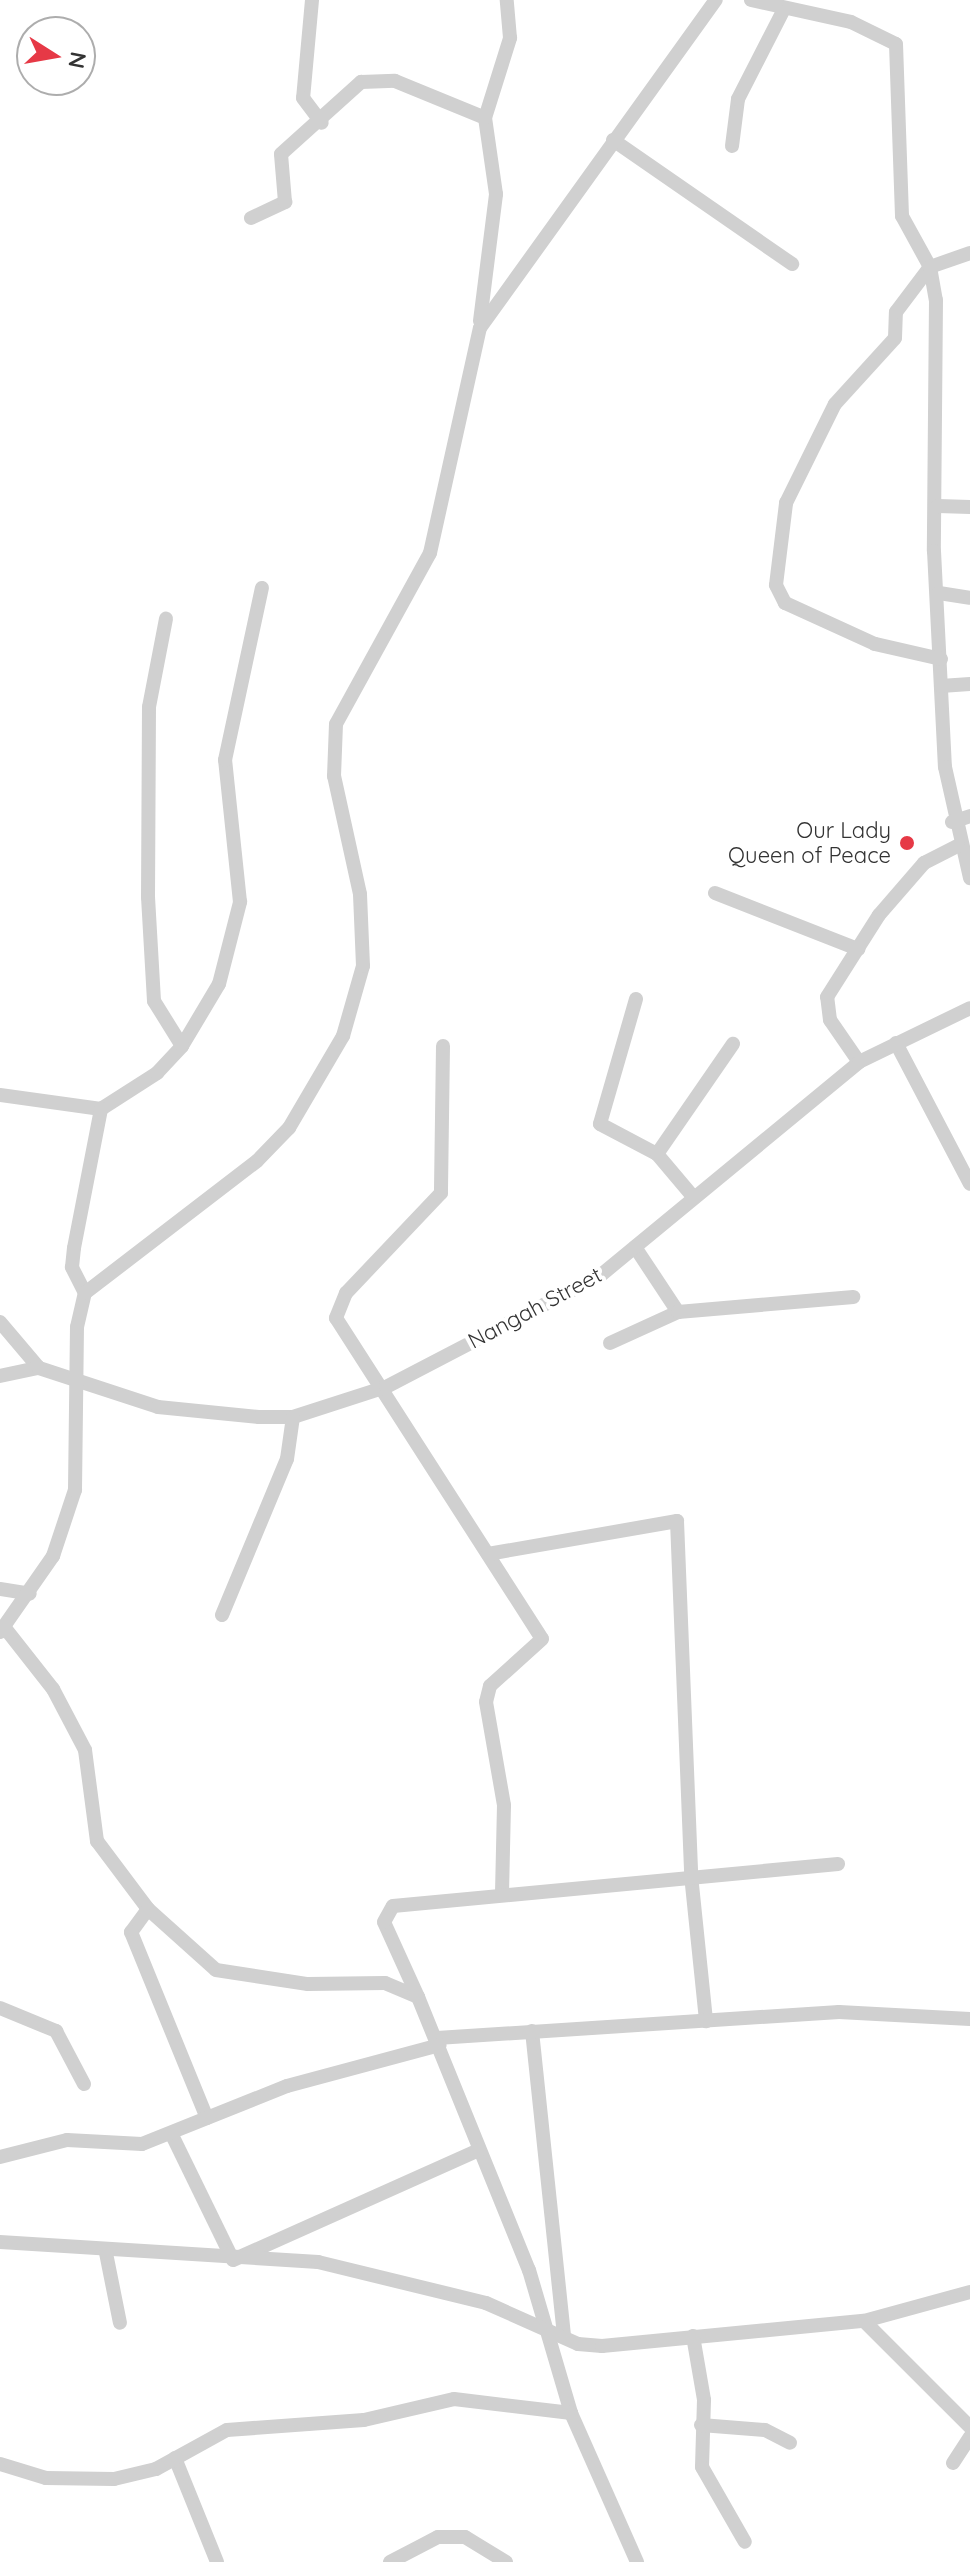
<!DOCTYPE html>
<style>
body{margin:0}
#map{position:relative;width:970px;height:2562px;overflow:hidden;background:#fff;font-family:Quicksand,sans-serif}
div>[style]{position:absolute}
.minor>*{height:14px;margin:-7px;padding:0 7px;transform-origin:7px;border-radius:7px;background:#d0d0d0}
.dots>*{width:22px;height:22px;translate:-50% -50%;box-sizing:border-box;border:4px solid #fff;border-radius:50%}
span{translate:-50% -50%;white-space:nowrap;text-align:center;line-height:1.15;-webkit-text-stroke:8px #fff;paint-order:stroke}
.poi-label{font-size:22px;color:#333}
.right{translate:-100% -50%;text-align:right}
.street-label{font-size:22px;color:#333}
.north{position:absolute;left:16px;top:16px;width:80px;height:80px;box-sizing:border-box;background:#fff;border:2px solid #adadad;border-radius:50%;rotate:101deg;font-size:22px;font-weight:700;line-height:32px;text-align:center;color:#333}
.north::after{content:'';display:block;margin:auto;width:28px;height:36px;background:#e63946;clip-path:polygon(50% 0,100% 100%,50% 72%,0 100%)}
</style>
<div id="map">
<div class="minor">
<i style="left:312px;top:0;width:98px;rotate:95.2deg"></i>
<i style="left:303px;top:98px;width:31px;rotate:53deg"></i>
<i style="left:751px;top:0;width:102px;rotate:12.4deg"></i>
<i style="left:851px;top:22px;width:50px;rotate:26.1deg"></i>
<i style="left:896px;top:44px;width:172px;rotate:88deg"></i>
<i style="left:902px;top:216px;width:58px;rotate:61.2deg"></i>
<i style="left:930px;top:267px;width:34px;rotate:80deg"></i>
<i style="left:936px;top:300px;width:251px;rotate:90.5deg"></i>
<i style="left:934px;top:551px;width:216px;rotate:87.1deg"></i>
<i style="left:945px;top:767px;width:114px;rotate:77.3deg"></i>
<i style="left:613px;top:140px;width:218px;rotate:34.7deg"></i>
<i style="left:732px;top:146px;width:47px;rotate:-82.7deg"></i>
<i style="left:738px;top:99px;width:97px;rotate:-62.9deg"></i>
<i style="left:251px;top:218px;width:38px;rotate:-25deg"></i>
<i style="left:285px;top:202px;width:48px;rotate:-94.8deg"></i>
<i style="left:281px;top:154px;width:108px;rotate:-42deg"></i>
<i style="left:361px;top:82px;width:34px;rotate:-2deg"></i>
<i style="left:395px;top:81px;width:97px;rotate:22.3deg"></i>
<i style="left:480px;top:321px;width:128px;rotate:-82.8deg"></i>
<i style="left:496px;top:194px;width:77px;rotate:-98.2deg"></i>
<i style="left:485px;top:118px;width:84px;rotate:-72.6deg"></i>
<i style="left:510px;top:38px;width:38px;rotate:-95deg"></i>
<i style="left:938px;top:506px;width:32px;rotate:2deg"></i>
<i style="left:939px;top:593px;width:31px;rotate:9deg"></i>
<i style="left:941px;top:659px;width:68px;rotate:-167.2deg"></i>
<i style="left:875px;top:644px;width:99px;rotate:-155.5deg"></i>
<i style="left:785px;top:603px;width:20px;rotate:-117deg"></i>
<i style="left:776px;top:585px;width:83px;rotate:-83deg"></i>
<i style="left:786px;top:503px;width:110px;rotate:-63.7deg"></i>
<i style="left:835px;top:404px;width:89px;rotate:-47.7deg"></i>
<i style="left:895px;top:338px;width:26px;rotate:-88deg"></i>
<i style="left:896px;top:312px;width:56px;rotate:-52.9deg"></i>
<i style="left:930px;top:267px;width:42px;rotate:-19.3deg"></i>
<i style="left:941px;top:686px;width:29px;rotate:-4deg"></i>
<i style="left:952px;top:822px;width:19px;rotate:-18deg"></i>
<i style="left:715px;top:893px;width:154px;rotate:21.4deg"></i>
<i style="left:636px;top:999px;width:130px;rotate:106.1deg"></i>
<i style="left:600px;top:1124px;width:64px;rotate:27.8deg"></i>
<i style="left:657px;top:1154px;width:57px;rotate:49.9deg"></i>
<i style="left:896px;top:1043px;width:159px;rotate:62.3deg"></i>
<i style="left:182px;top:1046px;width:72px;rotate:-59.2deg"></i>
<i style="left:219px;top:984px;width:85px;rotate:-75.6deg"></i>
<i style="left:240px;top:902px;width:143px;rotate:-96deg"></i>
<i style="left:225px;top:760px;width:176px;rotate:-77.9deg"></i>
<i style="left:443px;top:1046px;width:147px;rotate:90.8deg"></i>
<i style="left:441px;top:1193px;width:138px;rotate:133.5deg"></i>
<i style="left:346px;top:1293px;width:27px;rotate:112deg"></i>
<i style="left:336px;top:1318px;width:381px;rotate:57.3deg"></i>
<i style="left:542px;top:1639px;width:70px;rotate:137.9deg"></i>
<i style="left:490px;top:1686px;width:16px;rotate:104deg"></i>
<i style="left:486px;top:1702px;width:105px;rotate:80.1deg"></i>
<i style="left:504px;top:1805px;width:88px;rotate:91.3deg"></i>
<i style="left:859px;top:1062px;width:51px;rotate:-124.6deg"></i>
<i style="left:830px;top:1020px;width:23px;rotate:-97deg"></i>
<i style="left:827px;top:997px;width:97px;rotate:-57.6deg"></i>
<i style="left:879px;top:915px;width:69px;rotate:-49.1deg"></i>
<i style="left:924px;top:863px;width:38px;rotate:-27deg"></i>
<i style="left:0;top:1095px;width:102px;rotate:7.9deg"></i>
<i style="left:101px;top:1109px;width:67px;rotate:-32.7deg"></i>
<i style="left:157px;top:1073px;width:37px;rotate:-47deg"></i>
<i style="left:182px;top:1046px;width:53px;rotate:-121.9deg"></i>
<i style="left:154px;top:1001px;width:104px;rotate:-93.3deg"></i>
<i style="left:148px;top:897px;width:190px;rotate:-89.7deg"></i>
<i style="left:149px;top:707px;width:90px;rotate:-79.1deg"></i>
<i style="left:657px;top:1154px;width:134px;rotate:-55.4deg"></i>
<i style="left:635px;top:1247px;width:78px;rotate:56.5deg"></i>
<i style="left:85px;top:1293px;width:29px;rotate:-117deg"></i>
<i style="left:72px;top:1267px;width:19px;rotate:-84deg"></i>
<i style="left:74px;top:1248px;width:142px;rotate:-79deg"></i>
<i style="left:0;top:1322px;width:60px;rotate:49.7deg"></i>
<i style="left:610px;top:1343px;width:75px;rotate:-24.5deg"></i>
<i style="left:678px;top:1312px;width:176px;rotate:-4.9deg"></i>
<i style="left:0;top:1376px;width:40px;rotate:-12deg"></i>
<i style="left:39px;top:1368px;width:125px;rotate:18.1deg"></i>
<i style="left:158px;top:1407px;width:101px;rotate:5.7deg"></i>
<i style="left:259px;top:1417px;width:34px"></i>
<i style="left:293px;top:1417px;width:98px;rotate:-17.9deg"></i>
<i style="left:386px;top:1387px;width:242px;rotate:-27.5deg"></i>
<i style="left:601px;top:1275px;width:335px;rotate:-39.5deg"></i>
<i style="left:859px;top:1062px;width:123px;rotate:-25.9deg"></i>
<i style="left:488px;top:1554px;width:192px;rotate:-9.9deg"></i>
<i style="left:677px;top:1521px;width:354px;rotate:87.7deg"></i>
<i style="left:691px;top:1875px;width:147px;rotate:84.1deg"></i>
<i style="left:0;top:1589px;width:30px;rotate:9deg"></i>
<i style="left:222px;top:1615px;width:169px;rotate:-67.4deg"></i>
<i style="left:287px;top:1459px;width:42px;rotate:-81.9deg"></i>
<i style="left:5px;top:1628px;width:78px;rotate:51.8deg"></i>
<i style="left:53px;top:1689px;width:69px;rotate:62.3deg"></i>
<i style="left:85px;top:1750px;width:92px;rotate:82.5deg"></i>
<i style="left:97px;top:1841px;width:85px;rotate:53.1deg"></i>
<i style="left:148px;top:1909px;width:91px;rotate:41.9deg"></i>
<i style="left:216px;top:1970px;width:93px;rotate:8.7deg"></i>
<i style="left:308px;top:1984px;width:77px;rotate:-0.7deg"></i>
<i style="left:385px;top:1983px;width:36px;rotate:23deg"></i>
<i style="left:418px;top:1997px;width:295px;rotate:67.9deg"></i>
<i style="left:529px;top:2270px;width:149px;rotate:73.6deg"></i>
<i style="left:571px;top:2413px;width:163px;rotate:66.1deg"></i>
<i style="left:0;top:1632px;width:93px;rotate:-55.1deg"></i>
<i style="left:53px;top:1556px;width:70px;rotate:-71.6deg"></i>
<i style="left:75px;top:1490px;width:163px;rotate:-89.3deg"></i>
<i style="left:77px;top:1327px;width:35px;rotate:-77deg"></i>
<i style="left:85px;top:1293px;width:217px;rotate:-37.5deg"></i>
<i style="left:257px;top:1161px;width:46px;rotate:-45.9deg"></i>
<i style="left:289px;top:1128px;width:107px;rotate:-59.6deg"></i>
<i style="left:343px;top:1036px;width:73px;rotate:-74.1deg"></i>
<i style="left:363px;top:966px;width:72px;rotate:-92.4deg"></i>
<i style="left:360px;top:894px;width:121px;rotate:-102.4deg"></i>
<i style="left:334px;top:776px;width:52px;rotate:-87.8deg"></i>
<i style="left:336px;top:724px;width:195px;rotate:-61.2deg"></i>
<i style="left:430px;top:553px;width:230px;rotate:-77.5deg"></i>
<i style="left:480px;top:328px;width:404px;rotate:-54.3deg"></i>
<i style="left:148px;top:1909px;width:29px;rotate:126deg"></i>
<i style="left:131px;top:1932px;width:201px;rotate:67.8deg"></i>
<i style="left:418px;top:1997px;width:82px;rotate:-114.4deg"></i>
<i style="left:384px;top:1922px;width:18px;rotate:-61deg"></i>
<i style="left:393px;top:1906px;width:447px;rotate:-5.4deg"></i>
<i style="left:0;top:2008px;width:61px;rotate:22.3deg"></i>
<i style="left:56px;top:2031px;width:60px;rotate:62.2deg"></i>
<i style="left:532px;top:2031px;width:307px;rotate:84deg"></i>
<i style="left:437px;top:2038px;width:403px;rotate:-3.7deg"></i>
<i style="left:839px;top:2012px;width:131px;rotate:3.1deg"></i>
<i style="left:171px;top:2133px;width:141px;rotate:64deg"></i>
<i style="left:233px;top:2260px;width:269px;rotate:-24.1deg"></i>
<i style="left:0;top:2157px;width:69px;rotate:-14.2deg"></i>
<i style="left:67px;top:2140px;width:75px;rotate:3.1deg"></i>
<i style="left:142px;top:2144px;width:156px;rotate:-21.8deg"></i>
<i style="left:287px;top:2086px;width:158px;rotate:-15deg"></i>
<i style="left:0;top:2242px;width:319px;rotate:3.6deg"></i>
<i style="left:318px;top:2262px;width:173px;rotate:13.7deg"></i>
<i style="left:486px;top:2303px;width:101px;rotate:24deg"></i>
<i style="left:578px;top:2344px;width:24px;rotate:5deg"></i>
<i style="left:602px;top:2346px;width:263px;rotate:-5.5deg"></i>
<i style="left:864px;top:2321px;width:110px;rotate:-15.3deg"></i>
<i style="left:106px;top:2253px;width:71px;rotate:78.7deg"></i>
<i style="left:864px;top:2321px;width:150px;rotate:45deg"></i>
<i style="left:693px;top:2336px;width:65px;rotate:80.2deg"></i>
<i style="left:704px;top:2400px;width:67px;rotate:91.7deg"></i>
<i style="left:702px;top:2467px;width:86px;rotate:60.2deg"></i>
<i style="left:701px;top:2425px;width:64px;rotate:4.5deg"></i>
<i style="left:765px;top:2430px;width:28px;rotate:27deg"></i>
<i style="left:175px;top:2458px;width:112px;rotate:68deg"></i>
<i style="left:953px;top:2463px;width:31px;rotate:-57deg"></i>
<i style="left:0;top:2464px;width:48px;rotate:16.9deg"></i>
<i style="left:46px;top:2478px;width:68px;rotate:0.8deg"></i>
<i style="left:114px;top:2479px;width:43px;rotate:-13.4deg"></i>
<i style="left:156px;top:2469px;width:81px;rotate:-28.8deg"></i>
<i style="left:227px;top:2430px;width:137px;rotate:-4.2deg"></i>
<i style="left:364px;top:2420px;width:92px;rotate:-13.1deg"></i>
<i style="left:454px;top:2399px;width:118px;rotate:6.8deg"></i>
<i style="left:390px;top:2562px;width:54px;rotate:-27.5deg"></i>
<i style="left:438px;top:2537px;width:27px"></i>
<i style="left:465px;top:2537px;width:48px;rotate:31.4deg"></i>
</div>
<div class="dots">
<i style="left:907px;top:843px;background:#e63946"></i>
</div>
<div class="poi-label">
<span class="right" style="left:891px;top:843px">Our Lady<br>Queen of Peace</span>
</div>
<div class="street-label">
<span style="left:535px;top:1308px;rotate:-28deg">Nangah Street</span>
</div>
<div class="north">N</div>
</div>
